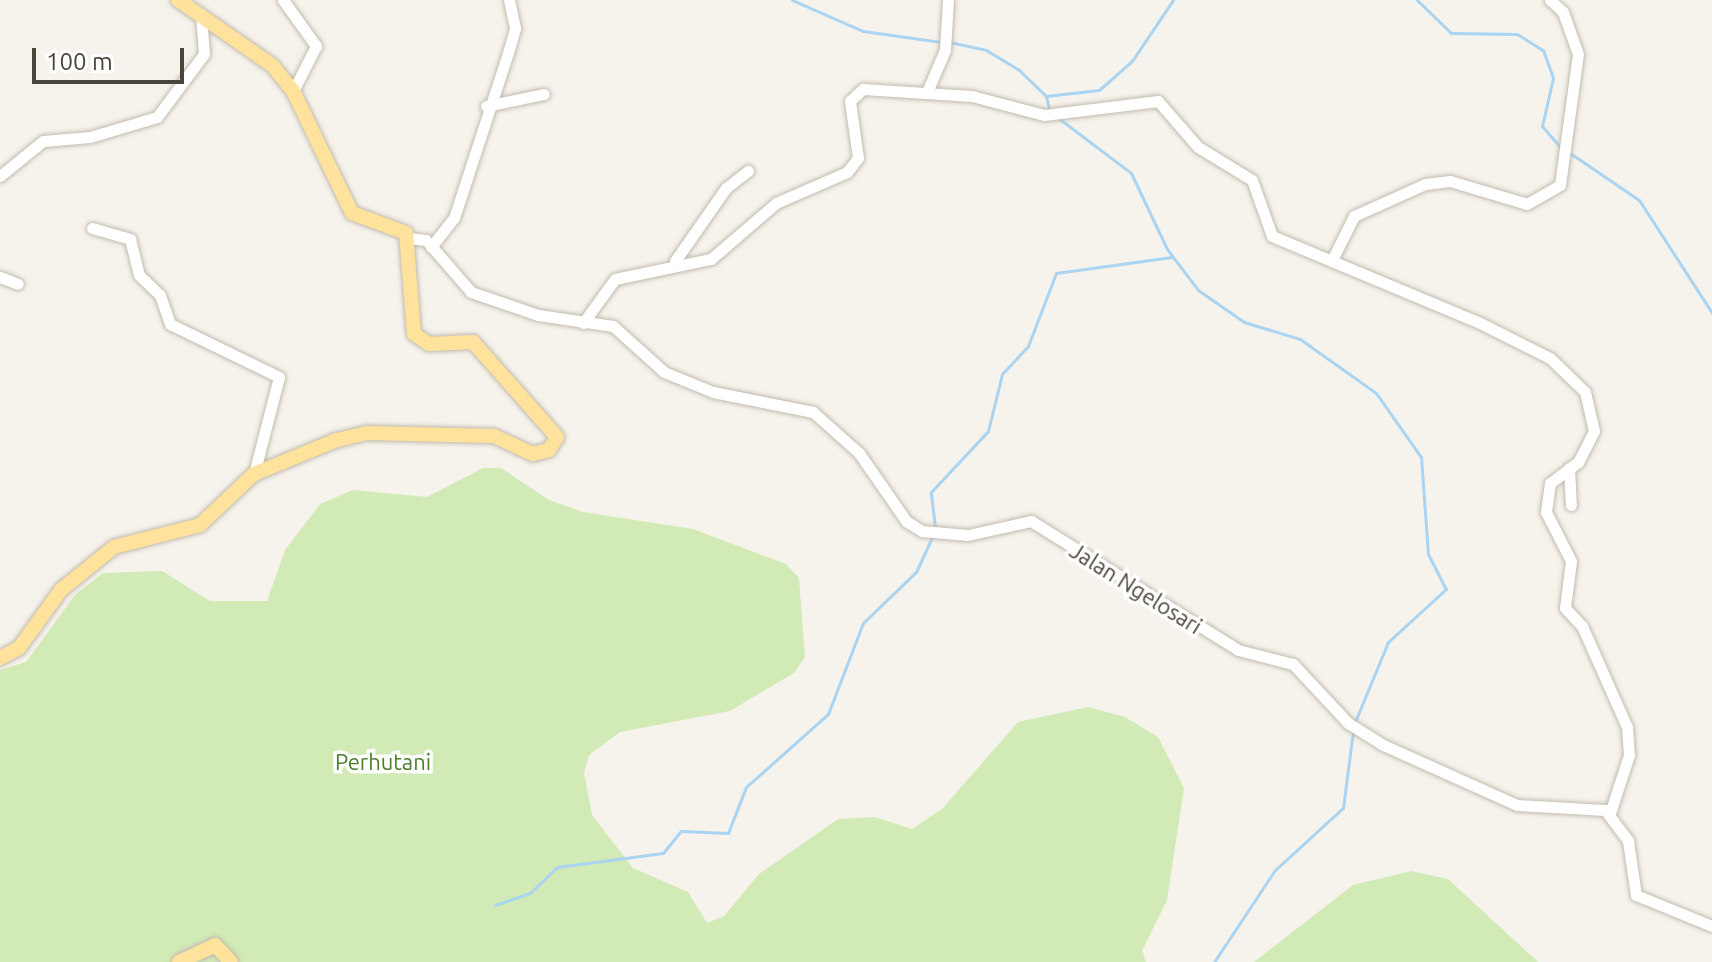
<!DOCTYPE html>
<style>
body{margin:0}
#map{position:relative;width:1712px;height:962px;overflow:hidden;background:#f6f3ec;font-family:Ubuntu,sans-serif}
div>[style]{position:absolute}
.green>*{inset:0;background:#d2eab5}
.stream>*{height:3px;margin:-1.5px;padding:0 1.5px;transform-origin:1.5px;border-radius:1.5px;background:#a9d4f2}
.roads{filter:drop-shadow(0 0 2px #c2bbae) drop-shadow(0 0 2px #c2bbae)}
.minor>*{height:11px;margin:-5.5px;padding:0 5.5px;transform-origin:5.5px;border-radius:5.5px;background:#fff}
.major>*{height:14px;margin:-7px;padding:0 7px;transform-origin:7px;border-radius:7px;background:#ffe39c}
span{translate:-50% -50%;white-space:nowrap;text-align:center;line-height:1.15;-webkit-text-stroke:7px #fff;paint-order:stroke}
.street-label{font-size:22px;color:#4b4439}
.park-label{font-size:22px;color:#4a7f2a}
.scale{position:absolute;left:32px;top:48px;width:152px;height:36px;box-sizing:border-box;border:4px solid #4b4439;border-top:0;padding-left:10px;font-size:24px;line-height:28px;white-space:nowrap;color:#4b4439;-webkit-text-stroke:6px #fff;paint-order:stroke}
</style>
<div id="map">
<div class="green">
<i style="clip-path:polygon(483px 468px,501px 468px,549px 500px,583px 512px,693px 529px,786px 564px,799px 578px,805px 657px,794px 673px,730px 711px,620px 732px,589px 755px,584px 773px,592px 815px,633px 868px,688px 892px,707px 923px,724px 916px,759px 874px,838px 819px,875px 817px,912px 829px,942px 809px,1018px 722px,1088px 707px,1125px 717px,1158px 737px,1184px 788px,1167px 900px,1142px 951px,1146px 962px,0 962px,0 670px,26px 662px,75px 595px,103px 573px,162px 571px,210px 601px,267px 601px,285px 550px,320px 504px,353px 490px,427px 497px)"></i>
<i style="clip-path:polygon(1411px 871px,1448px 879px,1538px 962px,1254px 962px,1353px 885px)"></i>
</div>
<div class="stream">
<i style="left:792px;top:0;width:77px;rotate:23.6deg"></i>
<i style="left:863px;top:31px;width:79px;rotate:8deg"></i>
<i style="left:1417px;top:0;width:47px;rotate:44.1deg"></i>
<i style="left:1451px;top:33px;width:66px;rotate:0.9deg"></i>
<i style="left:1517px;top:34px;width:31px;rotate:32deg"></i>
<i style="left:1543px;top:50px;width:30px;rotate:70deg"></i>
<i style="left:1553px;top:78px;width:49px;rotate:102.9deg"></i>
<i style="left:1542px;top:126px;width:32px;rotate:49deg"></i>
<i style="left:949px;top:42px;width:38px;rotate:12deg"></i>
<i style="left:986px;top:50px;width:39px;rotate:31deg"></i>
<i style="left:1019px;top:70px;width:37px;rotate:44deg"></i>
<i style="left:1046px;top:96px;width:13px;rotate:77deg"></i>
<i style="left:1046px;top:96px;width:53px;rotate:-6.5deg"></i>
<i style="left:1099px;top:90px;width:44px;rotate:-41.3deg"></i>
<i style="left:1132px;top:61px;width:73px;rotate:-56.1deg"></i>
<i style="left:1057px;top:117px;width:93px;rotate:37.1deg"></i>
<i style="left:1131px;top:173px;width:84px;rotate:64.7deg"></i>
<i style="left:1167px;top:249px;width:51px;rotate:52.9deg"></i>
<i style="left:1198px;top:290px;width:56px;rotate:34.8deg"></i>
<i style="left:1244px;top:322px;width:59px;rotate:16.9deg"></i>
<i style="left:1300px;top:339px;width:93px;rotate:35.4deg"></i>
<i style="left:1376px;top:393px;width:78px;rotate:54.9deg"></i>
<i style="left:1421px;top:457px;width:97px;rotate:85.9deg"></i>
<i style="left:1428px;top:554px;width:39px;rotate:63deg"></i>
<i style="left:1446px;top:589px;width:79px;rotate:137.6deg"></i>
<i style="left:1388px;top:642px;width:89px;rotate:112.5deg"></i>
<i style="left:1570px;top:153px;width:83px;rotate:34.3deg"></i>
<i style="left:1639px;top:200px;width:135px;rotate:57.1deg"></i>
<i style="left:935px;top:527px;width:35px;rotate:-97deg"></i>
<i style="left:931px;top:492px;width:83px;rotate:-46.9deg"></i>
<i style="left:988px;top:431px;width:59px;rotate:-76.2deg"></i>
<i style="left:1002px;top:374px;width:38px;rotate:-47deg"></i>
<i style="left:1028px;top:346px;width:78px;rotate:-69deg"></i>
<i style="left:1056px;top:273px;width:117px;rotate:-7.9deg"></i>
<i style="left:495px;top:905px;width:37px;rotate:-19deg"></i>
<i style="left:530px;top:893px;width:37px;rotate:-44deg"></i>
<i style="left:557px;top:867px;width:107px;rotate:-7.5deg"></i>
<i style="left:663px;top:853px;width:28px;rotate:-51deg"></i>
<i style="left:681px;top:831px;width:47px;rotate:2.4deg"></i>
<i style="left:728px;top:833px;width:49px;rotate:-68.6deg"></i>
<i style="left:746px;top:787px;width:110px;rotate:-41.7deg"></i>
<i style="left:828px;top:714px;width:97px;rotate:-69deg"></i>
<i style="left:863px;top:623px;width:74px;rotate:-43.9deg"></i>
<i style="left:916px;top:572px;width:41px;rotate:-65.3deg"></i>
<i style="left:1214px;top:962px;width:110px;rotate:-56.5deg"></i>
<i style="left:1275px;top:870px;width:92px;rotate:-42.4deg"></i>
<i style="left:1343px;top:808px;width:78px;rotate:-82.6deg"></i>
</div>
<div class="roads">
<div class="minor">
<i style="left:283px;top:0;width:57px;rotate:54.3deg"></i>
<i style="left:316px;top:46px;width:51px;rotate:117.1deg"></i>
<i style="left:927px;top:92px;width:46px;rotate:-66.8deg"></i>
<i style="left:945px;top:50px;width:50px;rotate:-86.6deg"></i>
<i style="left:486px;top:106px;width:59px;rotate:-11.7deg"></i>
<i style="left:0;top:176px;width:55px;rotate:-39.1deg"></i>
<i style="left:43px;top:141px;width:47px;rotate:-4.9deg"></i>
<i style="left:90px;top:137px;width:70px;rotate:-16.6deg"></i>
<i style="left:157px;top:117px;width:79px;rotate:-53.3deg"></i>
<i style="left:204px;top:54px;width:40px;rotate:-94.3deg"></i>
<i style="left:92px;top:228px;width:40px;rotate:16deg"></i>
<i style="left:130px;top:239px;width:37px;rotate:76deg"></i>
<i style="left:139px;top:275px;width:29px;rotate:44deg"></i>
<i style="left:160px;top:295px;width:31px;rotate:71deg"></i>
<i style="left:170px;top:324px;width:121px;rotate:25.9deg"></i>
<i style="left:279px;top:377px;width:100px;rotate:104.5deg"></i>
<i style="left:409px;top:238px;width:17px;rotate:7deg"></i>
<i style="left:426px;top:240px;width:69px;rotate:49.1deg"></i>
<i style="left:471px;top:292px;width:71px;rotate:18.9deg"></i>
<i style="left:538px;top:315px;width:76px;rotate:8.3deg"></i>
<i style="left:613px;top:326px;width:69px;rotate:42deg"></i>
<i style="left:664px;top:372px;width:53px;rotate:22.2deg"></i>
<i style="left:713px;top:392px;width:102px;rotate:11.3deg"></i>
<i style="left:813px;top:412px;width:62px;rotate:41.7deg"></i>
<i style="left:859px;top:453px;width:83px;rotate:55.3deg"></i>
<i style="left:906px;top:521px;width:19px;rotate:32deg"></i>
<i style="left:922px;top:531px;width:46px;rotate:5deg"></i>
<i style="left:968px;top:535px;width:65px;rotate:-12.5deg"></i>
<i style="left:1031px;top:521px;width:244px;rotate:31.9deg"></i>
<i style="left:1238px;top:650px;width:57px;rotate:14.3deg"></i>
<i style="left:1293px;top:664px;width:81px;rotate:47deg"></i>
<i style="left:1348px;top:723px;width:39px;rotate:32deg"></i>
<i style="left:1381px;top:744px;width:149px;rotate:24.2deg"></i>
<i style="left:1517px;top:805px;width:88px;rotate:3.3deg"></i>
<i style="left:1605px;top:810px;width:39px;rotate:53deg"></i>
<i style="left:1628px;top:841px;width:55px;rotate:81.6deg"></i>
<i style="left:1636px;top:895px;width:82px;rotate:22.2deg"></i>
<i style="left:431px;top:247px;width:37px;rotate:-52deg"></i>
<i style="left:454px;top:218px;width:174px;rotate:-71.9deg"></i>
<i style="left:508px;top:53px;width:26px;rotate:-74deg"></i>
<i style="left:515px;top:28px;width:29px;rotate:-102deg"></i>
<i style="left:1333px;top:258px;width:47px;rotate:-63.4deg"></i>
<i style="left:1354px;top:216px;width:78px;rotate:-24.3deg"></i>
<i style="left:1425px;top:184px;width:25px;rotate:-7deg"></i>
<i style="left:1450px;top:181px;width:80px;rotate:16.6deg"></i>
<i style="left:1527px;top:204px;width:38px;rotate:-30deg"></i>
<i style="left:1560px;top:185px;width:132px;rotate:-82.2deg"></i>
<i style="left:1578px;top:54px;width:45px;rotate:-109.7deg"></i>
<i style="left:1563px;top:12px;width:18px;rotate:-137deg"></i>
<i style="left:675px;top:261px;width:89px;rotate:-55.1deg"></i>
<i style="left:726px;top:188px;width:28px;rotate:-38deg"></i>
<i style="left:0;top:277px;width:19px;rotate:21deg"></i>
<i style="left:583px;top:323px;width:54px;rotate:-54deg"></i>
<i style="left:615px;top:279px;width:98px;rotate:-11.8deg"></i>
<i style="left:711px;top:259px;width:86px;rotate:-40.7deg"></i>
<i style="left:776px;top:203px;width:77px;rotate:-23.6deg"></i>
<i style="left:847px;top:172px;width:18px;rotate:-52deg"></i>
<i style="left:858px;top:158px;width:58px;rotate:-98deg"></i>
<i style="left:850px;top:101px;width:18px;rotate:-43deg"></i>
<i style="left:863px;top:89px;width:109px;rotate:3.7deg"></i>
<i style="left:972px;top:96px;width:74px;rotate:14.8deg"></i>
<i style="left:1044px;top:115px;width:115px;rotate:-7deg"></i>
<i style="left:1158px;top:101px;width:61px;rotate:49deg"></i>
<i style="left:1198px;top:147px;width:63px;rotate:31.4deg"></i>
<i style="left:1252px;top:180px;width:59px;rotate:70.3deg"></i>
<i style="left:1272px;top:236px;width:223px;rotate:22.7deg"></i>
<i style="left:1478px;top:322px;width:80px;rotate:26.6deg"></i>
<i style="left:1550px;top:358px;width:49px;rotate:44.2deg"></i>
<i style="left:1585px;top:392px;width:40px;rotate:77deg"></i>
<i style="left:1594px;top:431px;width:35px;rotate:117deg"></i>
<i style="left:1578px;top:462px;width:35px;rotate:143deg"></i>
<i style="left:1550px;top:483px;width:29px;rotate:98deg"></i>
<i style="left:1546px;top:512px;width:55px;rotate:63deg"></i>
<i style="left:1571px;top:561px;width:47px;rotate:97.3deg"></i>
<i style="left:1565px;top:608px;width:25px;rotate:47deg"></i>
<i style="left:1582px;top:626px;width:111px;rotate:66deg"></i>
<i style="left:1627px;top:727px;width:28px;rotate:86deg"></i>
<i style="left:1629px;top:755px;width:61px;rotate:108.1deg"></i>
<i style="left:1569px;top:468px;width:37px;rotate:87deg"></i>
</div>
<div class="major">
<i style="left:0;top:658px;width:21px;rotate:-28deg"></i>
<i style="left:19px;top:648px;width:72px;rotate:-54.1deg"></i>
<i style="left:61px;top:590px;width:68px;rotate:-39.1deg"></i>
<i style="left:114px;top:547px;width:89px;rotate:-14.3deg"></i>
<i style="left:200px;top:525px;width:74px;rotate:-43.4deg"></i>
<i style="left:254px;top:474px;width:90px;rotate:-22.3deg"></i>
<i style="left:337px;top:440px;width:31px;rotate:-13deg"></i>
<i style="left:367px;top:433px;width:127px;rotate:1.4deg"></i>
<i style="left:494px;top:436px;width:43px;rotate:24.8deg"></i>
<i style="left:533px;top:454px;width:16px;rotate:-14deg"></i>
<i style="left:549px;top:450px;width:15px;rotate:-58deg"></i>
<i style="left:557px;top:437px;width:127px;rotate:-131.5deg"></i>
<i style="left:473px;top:342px;width:44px;rotate:177.4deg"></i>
<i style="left:429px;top:344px;width:18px;rotate:-146deg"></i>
<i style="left:414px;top:334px;width:101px;rotate:-94.5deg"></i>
<i style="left:406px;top:233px;width:58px;rotate:-159.7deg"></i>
<i style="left:352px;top:213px;width:136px;rotate:-115.8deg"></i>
<i style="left:293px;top:91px;width:32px;rotate:-129deg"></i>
<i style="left:273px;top:66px;width:116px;rotate:-145.2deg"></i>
<i style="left:179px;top:962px;width:40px;rotate:-25deg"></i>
<i style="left:215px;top:945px;width:23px;rotate:47deg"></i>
</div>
</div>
<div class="street-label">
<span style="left:1136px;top:588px;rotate:32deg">Jalan Ngelosari</span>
</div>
<div class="park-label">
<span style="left:383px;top:762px">Perhutani</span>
</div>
<div class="scale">100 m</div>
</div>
